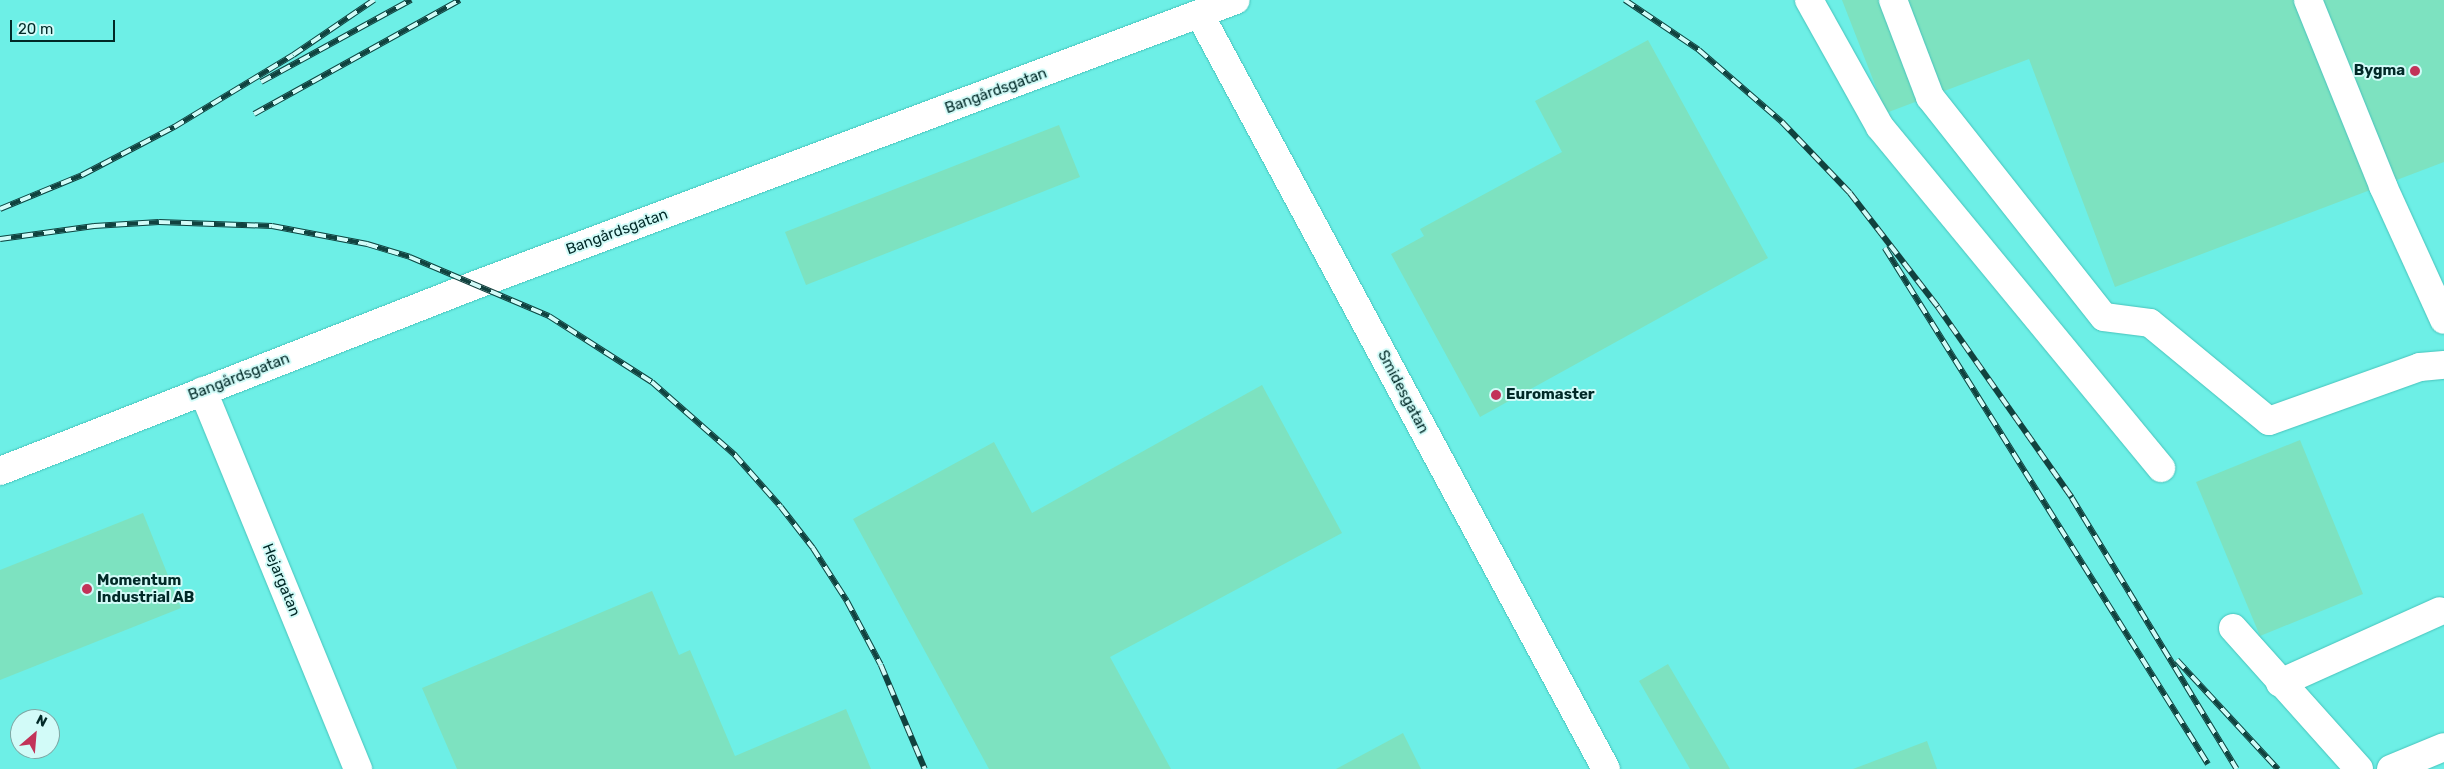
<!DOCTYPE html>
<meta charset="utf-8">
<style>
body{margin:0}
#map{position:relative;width:2444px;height:769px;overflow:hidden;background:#86fcf4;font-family:Rubik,sans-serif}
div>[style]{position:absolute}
.built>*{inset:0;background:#6defe6}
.building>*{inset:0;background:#7de2c0}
.roads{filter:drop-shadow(0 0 1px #48c3bc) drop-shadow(0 0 1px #48c3bc)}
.minor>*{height:28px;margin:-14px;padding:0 14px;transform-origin:14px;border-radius:14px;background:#fff}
.rail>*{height:5.5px;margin-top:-2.75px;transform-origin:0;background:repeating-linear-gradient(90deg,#d2fbf8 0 11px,#11423f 0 22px);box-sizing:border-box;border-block:1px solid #11423f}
.dots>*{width:14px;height:14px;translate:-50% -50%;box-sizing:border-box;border:2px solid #d2fbf8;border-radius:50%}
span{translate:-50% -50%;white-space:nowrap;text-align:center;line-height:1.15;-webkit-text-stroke:4px #d2fbf8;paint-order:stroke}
.poi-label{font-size:15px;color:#012927;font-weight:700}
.right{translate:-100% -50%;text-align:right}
.left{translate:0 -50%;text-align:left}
.street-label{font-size:15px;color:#012927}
.north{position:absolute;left:10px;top:709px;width:50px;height:50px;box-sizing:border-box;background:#d2fbf8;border:1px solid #7ea7a4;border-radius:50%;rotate:27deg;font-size:14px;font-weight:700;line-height:20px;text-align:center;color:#012927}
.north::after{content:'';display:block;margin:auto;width:18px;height:22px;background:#c23359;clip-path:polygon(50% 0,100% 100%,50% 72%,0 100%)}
.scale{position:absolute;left:10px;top:20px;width:105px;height:22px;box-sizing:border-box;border:2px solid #012927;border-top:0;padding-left:6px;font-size:15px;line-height:18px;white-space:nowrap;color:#012927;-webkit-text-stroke:4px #d2fbf8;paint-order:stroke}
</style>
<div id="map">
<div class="built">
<i style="clip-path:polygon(evenodd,0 0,2444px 0,2444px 769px,0 769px,0 0,20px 719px,50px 719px,50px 749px,20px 749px,20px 719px)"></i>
</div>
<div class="building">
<i style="clip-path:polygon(1842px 0,2444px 0,2444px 162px,2115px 287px,2029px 59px,1886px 113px)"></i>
<i style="clip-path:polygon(1648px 40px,1768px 258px,1480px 417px,1391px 254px,1424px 236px,1420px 229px,1562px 152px,1535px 101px)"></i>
<i style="clip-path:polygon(1059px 125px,1080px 177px,806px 285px,785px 232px)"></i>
<i style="clip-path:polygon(1262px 385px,1342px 533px,1110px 657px,1171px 769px,989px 769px,853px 519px,994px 442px,1032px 513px)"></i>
<i style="clip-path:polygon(2300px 440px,2363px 594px,2260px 636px,2196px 482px)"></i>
<i style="clip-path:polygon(143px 513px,181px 608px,0 680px,0 570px)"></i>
<i style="clip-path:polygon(652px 591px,679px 655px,690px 650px,735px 756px,846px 709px,871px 769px,457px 769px,422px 688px)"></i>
<i style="clip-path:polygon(1668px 664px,1730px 769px,1690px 769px,1639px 681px)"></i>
<i style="clip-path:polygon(1403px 733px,1421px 769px,1336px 769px)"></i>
<i style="clip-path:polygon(1927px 741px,1937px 769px,1853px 769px)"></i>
</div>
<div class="roads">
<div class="minor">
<i style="left:1809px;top:0;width:145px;rotate:60.8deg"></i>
<i style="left:1880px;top:127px;width:442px;rotate:50.5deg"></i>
<i style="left:1893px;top:0;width:104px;rotate:69.1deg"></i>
<i style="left:1930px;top:97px;width:280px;rotate:51.7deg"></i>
<i style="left:2104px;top:317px;width:46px;rotate:7.4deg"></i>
<i style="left:2150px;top:323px;width:154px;rotate:39.5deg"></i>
<i style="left:2269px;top:421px;width:160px;rotate:-19.7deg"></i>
<i style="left:2420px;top:367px;width:24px;rotate:-5deg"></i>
<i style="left:2308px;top:0;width:201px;rotate:68deg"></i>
<i style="left:2383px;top:186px;width:147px;rotate:65.5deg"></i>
<i style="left:1200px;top:15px;width:856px;rotate:61.7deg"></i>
<i style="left:203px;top:391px;width:409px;rotate:67.7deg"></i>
<i style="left:0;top:471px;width:513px;rotate:-21.37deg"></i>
<i style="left:478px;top:284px;width:809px;rotate:-20.54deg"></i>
<i style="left:2233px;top:628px;width:189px;rotate:48.2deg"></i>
<i style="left:2280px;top:683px;width:175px;rotate:-24.2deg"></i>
<i style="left:2391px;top:769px;width:57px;rotate:-22.5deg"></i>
</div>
</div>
<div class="rail">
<i style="left:1625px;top:0;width:89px;rotate:34deg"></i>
<i style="left:1699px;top:50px;width:110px;rotate:40.9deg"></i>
<i style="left:1782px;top:122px;width:98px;rotate:46.2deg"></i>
<i style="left:1850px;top:193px;width:144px;rotate:52.3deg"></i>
<i style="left:1938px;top:307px;width:233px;rotate:54.9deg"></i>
<i style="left:2072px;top:498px;width:317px;rotate:58.7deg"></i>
<i style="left:261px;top:82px;width:171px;rotate:-28.7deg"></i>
<i style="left:254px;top:114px;width:235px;rotate:-29deg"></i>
<i style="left:0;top:209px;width:89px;rotate:-22.5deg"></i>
<i style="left:82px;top:175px;width:104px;rotate:-27.6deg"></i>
<i style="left:174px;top:127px;width:139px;rotate:-31.2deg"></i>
<i style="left:293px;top:55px;width:98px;rotate:-34.2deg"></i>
<i style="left:0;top:239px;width:95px;rotate:-7.9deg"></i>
<i style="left:94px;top:226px;width:65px;rotate:-3.5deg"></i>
<i style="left:159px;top:222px;width:113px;rotate:2deg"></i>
<i style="left:272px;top:226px;width:97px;rotate:10.7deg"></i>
<i style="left:367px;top:244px;width:45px;rotate:16.8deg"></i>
<i style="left:410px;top:257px;width:151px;rotate:23deg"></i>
<i style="left:549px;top:316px;width:122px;rotate:32.7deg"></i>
<i style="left:652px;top:382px;width:111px;rotate:41.3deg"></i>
<i style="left:735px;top:455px;width:69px;rotate:48.5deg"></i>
<i style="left:781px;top:507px;width:52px;rotate:52deg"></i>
<i style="left:813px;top:548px;width:63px;rotate:57.3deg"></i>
<i style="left:847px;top:601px;width:72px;rotate:62deg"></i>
<i style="left:881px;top:665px;width:113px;rotate:67.1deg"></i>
<i style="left:1885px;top:248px;width:609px;rotate:57.95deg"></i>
<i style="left:2177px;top:660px;width:149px;rotate:47.2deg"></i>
</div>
<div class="dots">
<i style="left:2415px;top:71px;background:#c23359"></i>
<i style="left:1496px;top:395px;background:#c23359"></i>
<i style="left:87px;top:589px;background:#c23359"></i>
</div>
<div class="poi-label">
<span class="right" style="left:2405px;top:71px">Bygma</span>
<span class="left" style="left:1506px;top:395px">Euromaster</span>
<span class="left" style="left:97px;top:589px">Momentum<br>Industrial AB</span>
</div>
<div class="street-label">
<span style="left:996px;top:91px;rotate:-20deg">Bangårdsgatan</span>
<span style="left:617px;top:232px;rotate:-20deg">Bangårdsgatan</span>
<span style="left:239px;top:377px;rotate:-21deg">Bangårdsgatan</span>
<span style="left:1403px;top:392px;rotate:62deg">Smidesgatan</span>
<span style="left:281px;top:580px;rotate:68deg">Hejargatan</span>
</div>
<div class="north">N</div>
<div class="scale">20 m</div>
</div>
